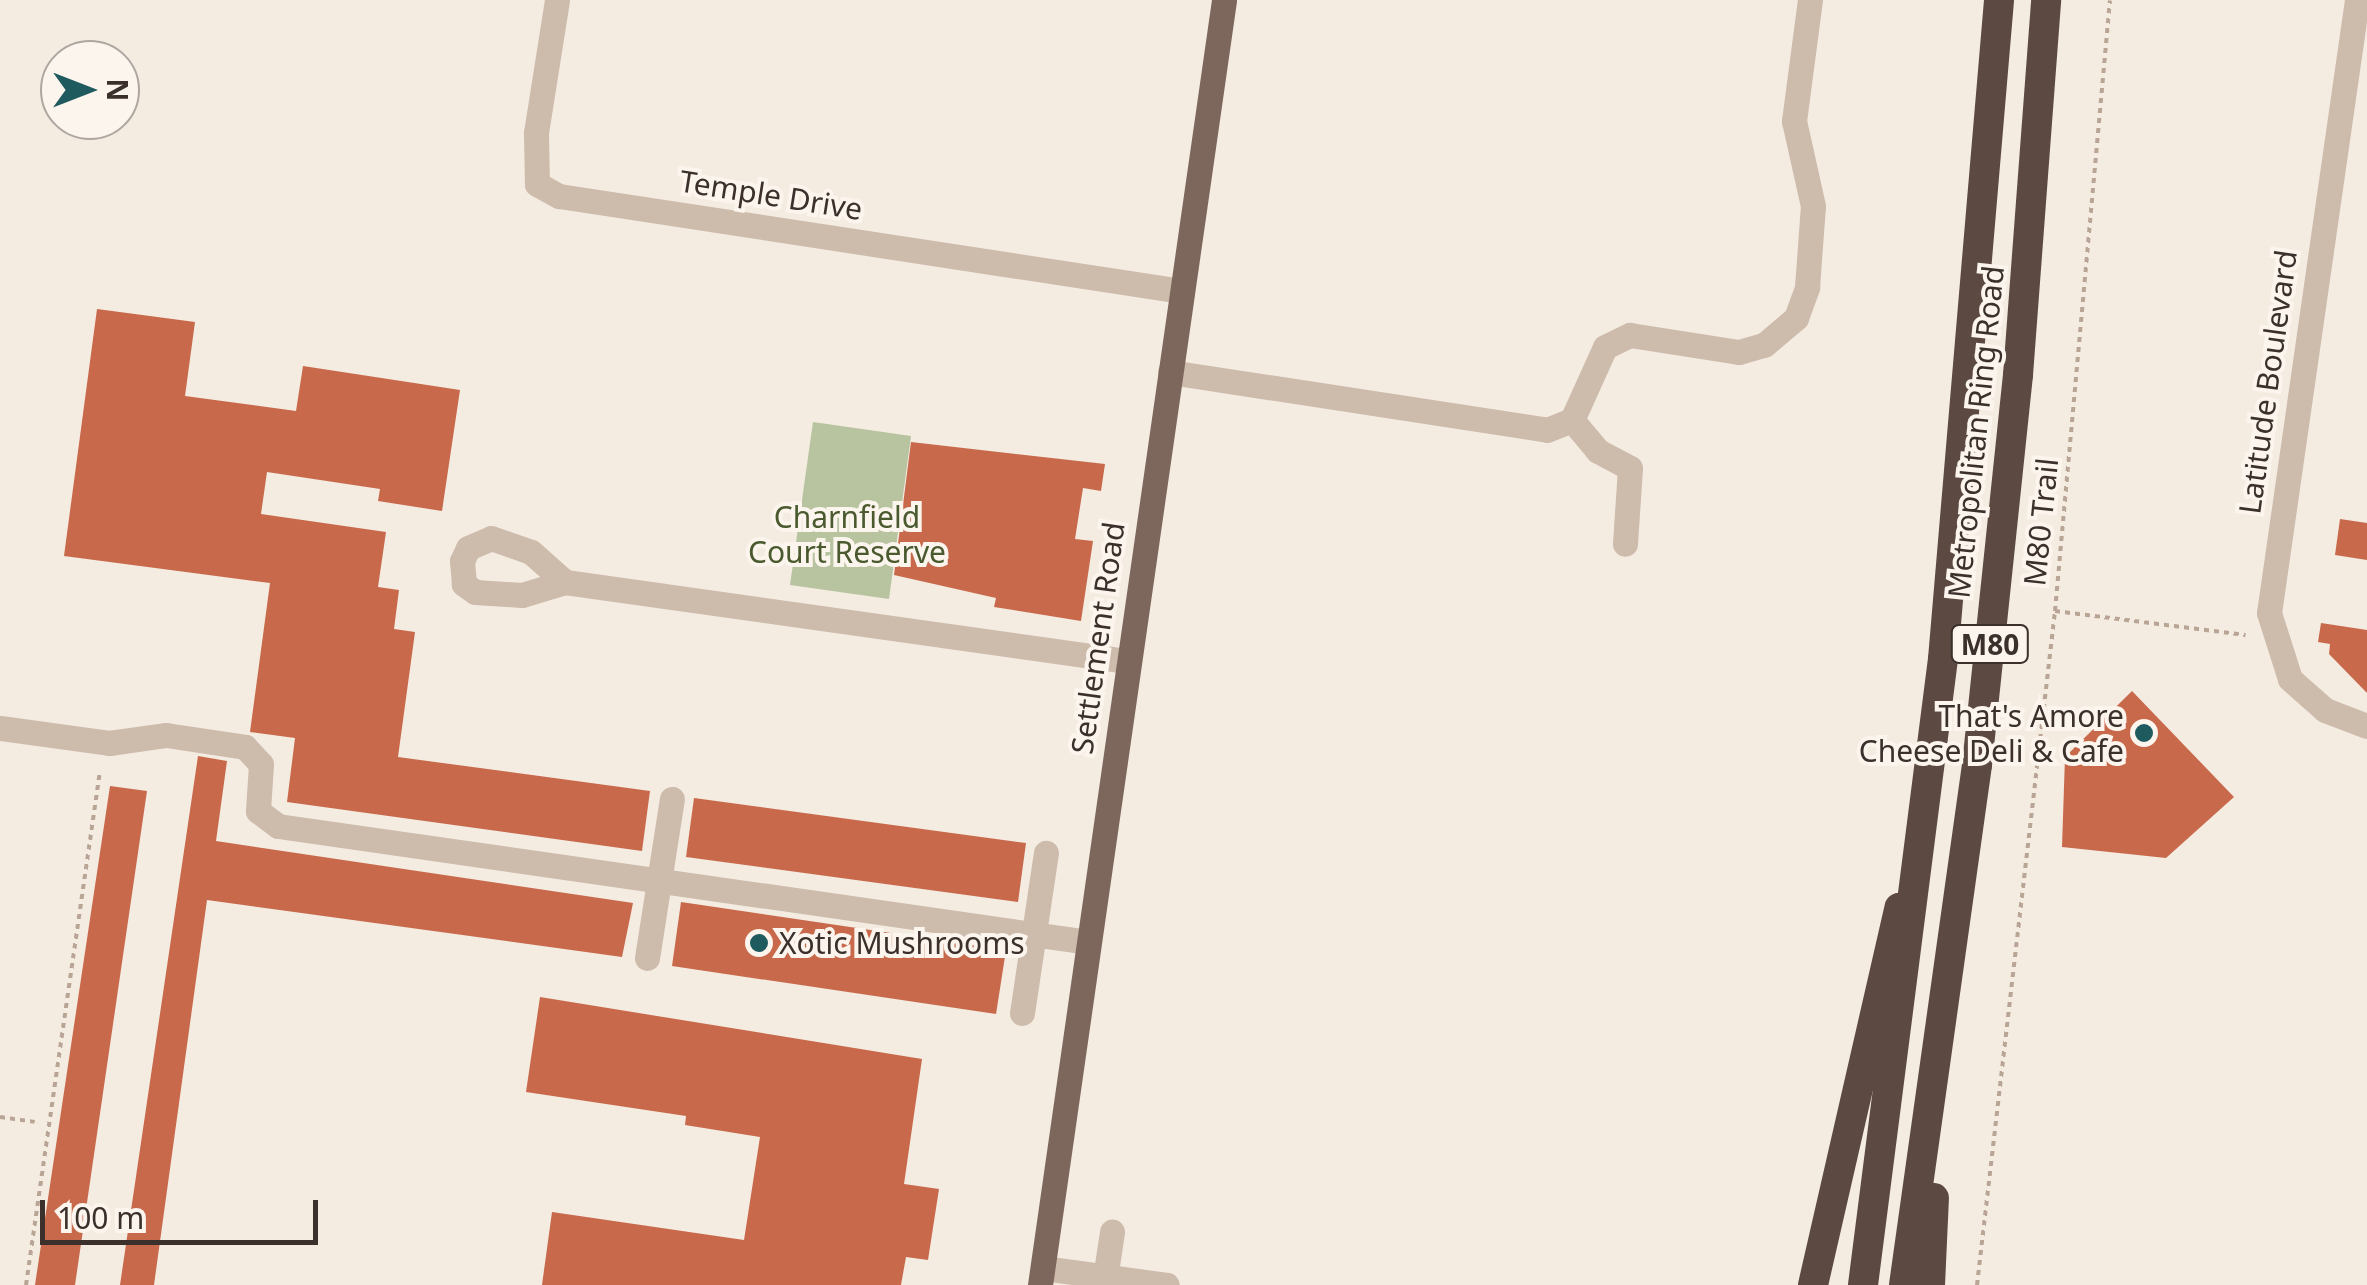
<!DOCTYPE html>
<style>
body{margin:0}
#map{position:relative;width:2367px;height:1285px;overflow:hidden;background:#f4ebe1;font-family:"Noto Sans",sans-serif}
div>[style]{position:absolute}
.green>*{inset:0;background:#b8c4a0}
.building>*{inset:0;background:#c8694b}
.path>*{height:4px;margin-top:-2px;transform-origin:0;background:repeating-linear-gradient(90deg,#b9a596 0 5px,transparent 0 10px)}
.minor>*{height:25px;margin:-12.5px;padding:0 12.5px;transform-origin:12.5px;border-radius:12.5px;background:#cdbbac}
.major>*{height:25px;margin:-12.5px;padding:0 12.5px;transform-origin:12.5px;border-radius:12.5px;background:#7d675c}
.highway>*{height:30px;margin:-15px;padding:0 15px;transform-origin:15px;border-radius:15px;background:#5c4a42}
.dots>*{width:28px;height:28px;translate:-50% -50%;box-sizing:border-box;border:5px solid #fbf5ee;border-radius:50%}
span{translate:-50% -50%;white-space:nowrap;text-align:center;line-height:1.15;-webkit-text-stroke:8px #fbf5ee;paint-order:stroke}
.shield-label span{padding:2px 8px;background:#fbf5ee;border:2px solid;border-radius:8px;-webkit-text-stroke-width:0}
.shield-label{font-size:28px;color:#3b302b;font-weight:700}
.street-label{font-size:30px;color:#3b302b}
.park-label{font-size:30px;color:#4a5a2e}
.poi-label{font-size:30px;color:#3b302b}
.right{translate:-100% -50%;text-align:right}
.left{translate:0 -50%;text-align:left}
.north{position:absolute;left:40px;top:40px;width:100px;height:100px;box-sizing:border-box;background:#fbf5ee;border:2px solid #aea6a0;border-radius:50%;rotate:90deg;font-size:28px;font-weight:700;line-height:40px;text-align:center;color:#3b302b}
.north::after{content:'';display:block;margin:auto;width:35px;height:45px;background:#1f5a5e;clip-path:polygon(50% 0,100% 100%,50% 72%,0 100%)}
.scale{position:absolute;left:40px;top:1200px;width:278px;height:45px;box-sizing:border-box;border:5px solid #3b302b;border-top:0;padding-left:12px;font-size:30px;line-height:35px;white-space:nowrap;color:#3b302b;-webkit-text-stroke:8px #fbf5ee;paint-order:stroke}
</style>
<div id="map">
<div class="green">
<i style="clip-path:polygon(813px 422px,911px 436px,889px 599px,790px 585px)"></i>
</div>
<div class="building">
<i style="clip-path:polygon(97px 309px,195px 322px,185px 396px,296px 411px,303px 366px,460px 390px,442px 511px,378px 501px,380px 489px,267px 472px,261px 514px,386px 532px,378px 587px,399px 590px,394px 629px,415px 632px,398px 757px,650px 791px,642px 851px,287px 802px,295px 738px,250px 732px,270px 583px,64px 556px)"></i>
<i style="clip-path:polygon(911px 442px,1105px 464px,1101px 491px,1083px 488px,1075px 539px,1093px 541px,1081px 621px,994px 607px,996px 598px,894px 575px)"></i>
<i style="clip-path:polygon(2340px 519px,2367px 523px,2367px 560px,2335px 555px)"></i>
<i style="clip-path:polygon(2321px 623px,2367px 630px,2367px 693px,2329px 654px,2330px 644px,2318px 642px)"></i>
<i style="clip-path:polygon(2132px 691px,2234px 797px,2166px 858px,2062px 847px,2065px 757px)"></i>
<i style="clip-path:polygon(198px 756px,227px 761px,216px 841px,633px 903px,622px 957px,207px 900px,154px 1285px,120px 1285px)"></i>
<i style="clip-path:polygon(110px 786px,147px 791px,75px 1285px,35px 1285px)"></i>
<i style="clip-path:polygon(694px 798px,1026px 843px,1018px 902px,686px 857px)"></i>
<i style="clip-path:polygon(681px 902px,1006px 950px,996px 1014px,672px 966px)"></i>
<i style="clip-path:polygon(540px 997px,922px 1059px,904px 1184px,939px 1189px,928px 1260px,906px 1257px,901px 1285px,542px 1285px,552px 1212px,744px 1240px,760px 1137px,685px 1125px,686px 1116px,526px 1092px)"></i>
</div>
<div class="path">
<i style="left:2055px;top:611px;width:192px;rotate:7.2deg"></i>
<i style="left:0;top:1117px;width:35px;rotate:8deg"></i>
<i style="left:26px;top:1285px;width:519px;rotate:-81.81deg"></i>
<i style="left:1977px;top:1285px;width:678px;rotate:-83.4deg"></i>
<i style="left:2055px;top:611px;width:613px;rotate:-84.86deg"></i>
</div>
<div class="minor">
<i style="left:557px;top:0;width:135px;rotate:99deg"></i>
<i style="left:536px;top:133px;width:51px;rotate:88.9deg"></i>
<i style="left:537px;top:184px;width:25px;rotate:29deg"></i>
<i style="left:559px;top:196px;width:629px;rotate:8.68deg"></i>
<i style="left:2357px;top:0;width:619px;rotate:98.17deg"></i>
<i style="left:2269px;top:613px;width:69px;rotate:72.3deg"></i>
<i style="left:2290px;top:679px;width:47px;rotate:41.5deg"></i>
<i style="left:2325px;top:710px;width:45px;rotate:20.9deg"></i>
<i style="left:1170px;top:372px;width:381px;rotate:8.7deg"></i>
<i style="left:1547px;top:430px;width:27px;rotate:-22deg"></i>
<i style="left:1572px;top:420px;width:80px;rotate:-65.7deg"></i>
<i style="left:1605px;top:347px;width:28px;rotate:-26deg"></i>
<i style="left:1630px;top:335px;width:110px;rotate:8.9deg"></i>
<i style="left:1739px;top:352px;width:26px;rotate:-16deg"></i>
<i style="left:1764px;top:345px;width:42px;rotate:-40.2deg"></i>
<i style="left:1796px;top:318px;width:33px;rotate:-70deg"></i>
<i style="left:1807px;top:287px;width:81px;rotate:-85.8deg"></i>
<i style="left:1813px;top:206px;width:87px;rotate:-102.6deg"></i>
<i style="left:1794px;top:121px;width:122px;rotate:-82.5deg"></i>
<i style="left:1572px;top:420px;width:40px;rotate:50deg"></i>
<i style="left:1598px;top:451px;width:36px;rotate:28deg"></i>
<i style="left:1630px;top:468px;width:76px;rotate:93.8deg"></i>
<i style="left:491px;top:538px;width:42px;rotate:19.3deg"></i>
<i style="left:531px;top:552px;width:45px;rotate:41.4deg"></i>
<i style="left:565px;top:582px;width:45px;rotate:163.2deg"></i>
<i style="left:522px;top:595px;width:47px;rotate:-176.3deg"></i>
<i style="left:475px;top:592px;width:14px;rotate:-144deg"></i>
<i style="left:464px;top:584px;width:23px;rotate:-95deg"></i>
<i style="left:462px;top:561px;width:14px;rotate:-65deg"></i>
<i style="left:468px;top:548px;width:25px;rotate:-23deg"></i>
<i style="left:565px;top:582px;width:568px;rotate:8deg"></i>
<i style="left:0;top:728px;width:110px;rotate:7.8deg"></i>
<i style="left:109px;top:743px;width:58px;rotate:-8deg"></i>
<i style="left:166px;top:735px;width:80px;rotate:8.6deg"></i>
<i style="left:245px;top:747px;width:23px;rotate:47deg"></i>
<i style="left:261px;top:764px;width:47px;rotate:93.7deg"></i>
<i style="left:258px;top:811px;width:25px;rotate:37deg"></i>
<i style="left:278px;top:826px;width:818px;rotate:8.15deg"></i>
<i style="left:647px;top:958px;width:161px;rotate:-81.1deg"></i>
<i style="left:1022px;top:1013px;width:162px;rotate:-81.5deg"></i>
<i style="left:1043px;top:1268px;width:125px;rotate:7.8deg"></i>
<i style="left:1104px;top:1285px;width:54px;rotate:-81.4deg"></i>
</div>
<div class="major">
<i style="left:1040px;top:1285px;width:1298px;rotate:-81.85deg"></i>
</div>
<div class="highway">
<i style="left:1813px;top:1285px;width:387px;rotate:-77.1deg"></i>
<i style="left:1863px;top:1285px;width:631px;rotate:-82.72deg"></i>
<i style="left:1943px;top:659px;width:661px;rotate:-85.14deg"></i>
<i style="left:1904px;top:1285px;width:525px;rotate:-82.01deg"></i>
<i style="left:1977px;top:765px;width:392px;rotate:-84deg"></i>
<i style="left:2018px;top:375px;width:376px;rotate:-85.7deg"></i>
<i style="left:1930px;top:1285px;width:87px;rotate:-87.4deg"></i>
</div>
<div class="dots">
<i style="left:2144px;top:733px;background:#1f5a5e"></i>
<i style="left:759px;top:943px;background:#1f5a5e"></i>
</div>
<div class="shield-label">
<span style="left:1990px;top:644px">M80</span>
</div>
<div class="street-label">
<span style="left:771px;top:195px;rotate:9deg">Temple Drive</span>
<span style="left:2268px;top:382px;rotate:-82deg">Latitude Boulevard</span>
<span style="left:1976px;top:432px;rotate:-84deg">Metropolitan Ring Road</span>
<span style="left:2041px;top:522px;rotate:-84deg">M80 Trail</span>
<span style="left:1098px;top:638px;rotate:-82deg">Settlement Road</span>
</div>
<div class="park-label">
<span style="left:847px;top:534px">Charnfield<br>Court Reserve</span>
</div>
<div class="poi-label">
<span class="right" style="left:2124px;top:733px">That's Amore<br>Cheese Deli &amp; Cafe</span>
<span class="left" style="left:779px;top:943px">Xotic Mushrooms</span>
</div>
<div class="north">N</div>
<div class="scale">100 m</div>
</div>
